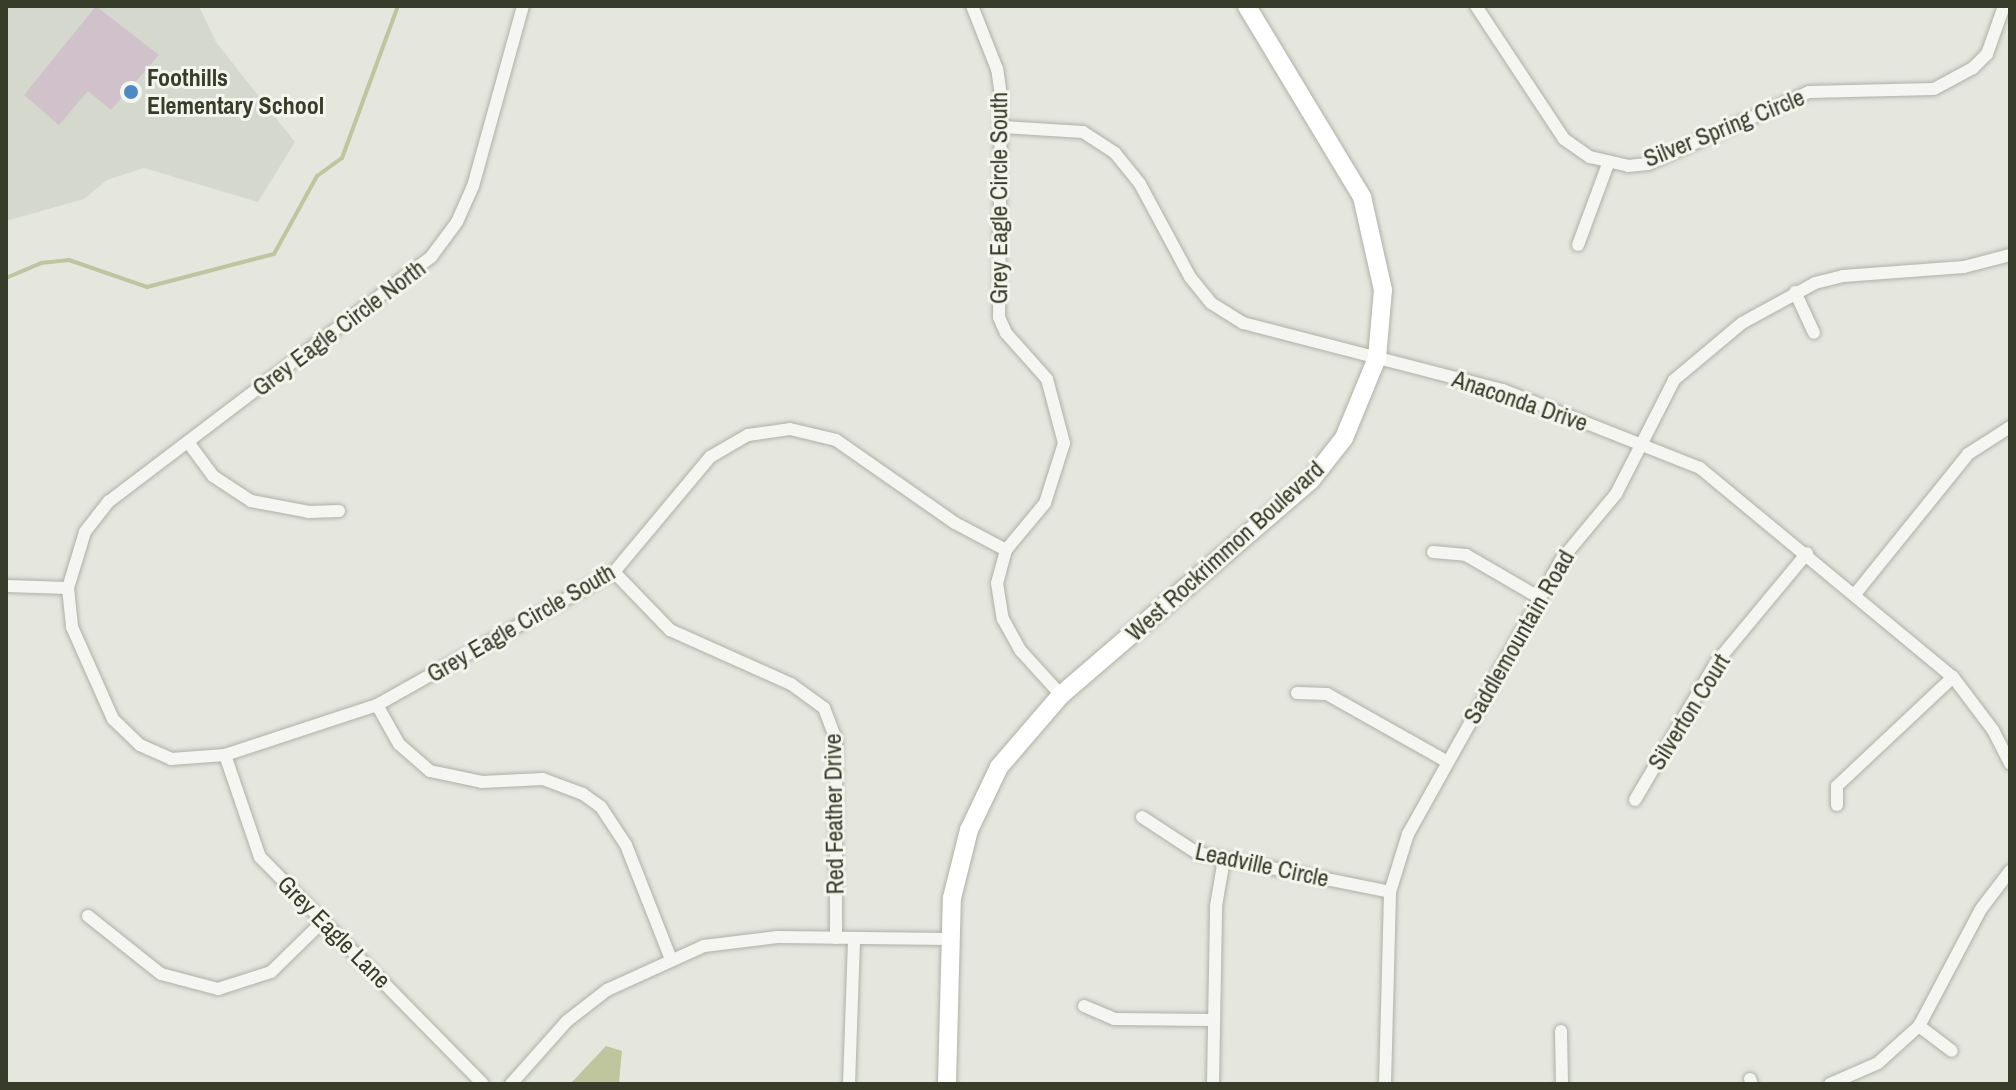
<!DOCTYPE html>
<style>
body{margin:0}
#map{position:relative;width:2016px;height:1090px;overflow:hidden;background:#e5e7df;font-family:"Archivo Narrow",sans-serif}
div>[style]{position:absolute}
.built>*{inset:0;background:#d5d9cd}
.green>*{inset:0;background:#d1c1cb}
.water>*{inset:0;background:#bfc59c}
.stream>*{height:4px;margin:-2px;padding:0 2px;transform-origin:2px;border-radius:2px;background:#bfc59c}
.roads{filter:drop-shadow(0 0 2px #aeb1a5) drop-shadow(0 0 2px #aeb1a5)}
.minor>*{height:12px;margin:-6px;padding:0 6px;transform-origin:6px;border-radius:6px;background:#f5f6f1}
.secondary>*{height:18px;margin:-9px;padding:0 9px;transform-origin:9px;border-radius:9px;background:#fff}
.dots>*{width:22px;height:22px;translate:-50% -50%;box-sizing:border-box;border:4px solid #f4f5ee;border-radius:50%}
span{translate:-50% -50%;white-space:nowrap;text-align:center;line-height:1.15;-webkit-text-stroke:6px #f4f5ee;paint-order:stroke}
.poi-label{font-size:24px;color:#383d29;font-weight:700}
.left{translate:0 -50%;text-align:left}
.street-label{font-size:24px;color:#383d29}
.frame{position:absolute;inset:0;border:8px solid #383d29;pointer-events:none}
</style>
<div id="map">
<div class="built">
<i style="clip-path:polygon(6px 6px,199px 6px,216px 42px,295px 142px,258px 202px,144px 168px,107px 180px,84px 199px,6px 221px)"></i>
</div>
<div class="green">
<i style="clip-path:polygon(96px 6px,159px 55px,111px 110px,88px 91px,59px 125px,24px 95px)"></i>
</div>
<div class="water">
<i style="clip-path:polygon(606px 1046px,622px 1051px,619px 1082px,570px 1084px)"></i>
</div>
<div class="stream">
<i style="left:6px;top:278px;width:38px;rotate:-23deg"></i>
<i style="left:41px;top:263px;width:28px;rotate:-6deg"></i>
<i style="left:69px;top:260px;width:83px;rotate:19.1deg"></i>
<i style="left:147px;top:287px;width:131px;rotate:-14.6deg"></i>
<i style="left:274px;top:254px;width:89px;rotate:-61.1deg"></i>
<i style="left:317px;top:176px;width:31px;rotate:-36deg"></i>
<i style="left:342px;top:158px;width:162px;rotate:-69.8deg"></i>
</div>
<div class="roads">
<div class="minor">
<i style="left:523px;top:6px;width:187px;rotate:105.5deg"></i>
<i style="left:473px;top:186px;width:39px;rotate:114deg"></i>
<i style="left:457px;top:222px;width:44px;rotate:126.6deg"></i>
<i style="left:431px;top:257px;width:404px;rotate:142.8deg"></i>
<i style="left:109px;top:501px;width:39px;rotate:128deg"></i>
<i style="left:85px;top:532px;width:59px;rotate:106.9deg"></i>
<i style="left:68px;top:588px;width:39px;rotate:84deg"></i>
<i style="left:72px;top:627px;width:101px;rotate:66deg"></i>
<i style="left:113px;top:719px;width:37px;rotate:44deg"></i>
<i style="left:140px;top:745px;width:34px;rotate:24deg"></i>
<i style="left:171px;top:759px;width:54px;rotate:-4.2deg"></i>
<i style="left:225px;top:755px;width:160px;rotate:-18.2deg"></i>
<i style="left:377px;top:705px;width:272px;rotate:-29.3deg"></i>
<i style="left:614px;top:572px;width:150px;rotate:-50.1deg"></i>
<i style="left:710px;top:457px;width:44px;rotate:-30.1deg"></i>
<i style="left:748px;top:435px;width:42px;rotate:-8.1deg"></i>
<i style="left:790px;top:429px;width:47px;rotate:13.4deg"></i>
<i style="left:836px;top:440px;width:145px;rotate:34.9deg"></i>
<i style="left:955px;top:523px;width:58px;rotate:27.9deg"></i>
<i style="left:1006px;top:550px;width:61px;rotate:-50.3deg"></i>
<i style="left:1045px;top:503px;width:63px;rotate:-72.4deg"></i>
<i style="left:1064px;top:443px;width:66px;rotate:-104.9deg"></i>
<i style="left:1047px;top:379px;width:62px;rotate:-131.7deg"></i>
<i style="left:1006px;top:333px;width:17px;rotate:-114deg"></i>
<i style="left:999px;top:317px;width:221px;rotate:-89.5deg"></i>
<i style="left:1001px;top:96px;width:27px;rotate:-98deg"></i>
<i style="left:997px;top:69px;width:68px;rotate:-111.6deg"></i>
<i style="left:1476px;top:6px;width:159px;rotate:56.5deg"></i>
<i style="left:1564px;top:139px;width:32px;rotate:35deg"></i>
<i style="left:1590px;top:157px;width:39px;rotate:13deg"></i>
<i style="left:1628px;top:166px;width:20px;rotate:-6deg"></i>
<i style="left:1648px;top:164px;width:176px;rotate:-24.1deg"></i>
<i style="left:1809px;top:92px;width:125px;rotate:-1.4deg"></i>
<i style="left:1934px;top:89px;width:44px;rotate:-28.3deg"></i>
<i style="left:1973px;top:68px;width:20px;rotate:-45deg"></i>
<i style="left:1987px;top:54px;width:51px;rotate:-70.5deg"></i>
<i style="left:1003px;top:127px;width:80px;rotate:3.6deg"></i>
<i style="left:1083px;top:132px;width:38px;rotate:33deg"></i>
<i style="left:1115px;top:153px;width:40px;rotate:51deg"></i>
<i style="left:1140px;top:184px;width:106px;rotate:61.7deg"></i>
<i style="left:1190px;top:277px;width:33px;rotate:51deg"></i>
<i style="left:1211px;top:303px;width:38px;rotate:32deg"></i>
<i style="left:1243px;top:323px;width:268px;rotate:14.5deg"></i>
<i style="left:1503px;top:390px;width:212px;rotate:21.6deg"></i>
<i style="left:1700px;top:468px;width:328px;rotate:39.6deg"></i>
<i style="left:1953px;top:677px;width:66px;rotate:53deg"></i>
<i style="left:1993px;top:730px;width:38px;rotate:63deg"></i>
<i style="left:1578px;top:245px;width:86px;rotate:-69.7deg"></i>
<i style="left:1795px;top:292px;width:45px;rotate:65.1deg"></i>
<i style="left:188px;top:442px;width:42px;rotate:53.7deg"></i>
<i style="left:213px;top:476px;width:45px;rotate:33.3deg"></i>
<i style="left:251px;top:501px;width:59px;rotate:10.7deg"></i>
<i style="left:309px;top:512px;width:30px;rotate:-2deg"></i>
<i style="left:1006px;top:550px;width:34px;rotate:105deg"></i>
<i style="left:997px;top:583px;width:36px;rotate:81deg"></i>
<i style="left:1003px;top:619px;width:37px;rotate:61deg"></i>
<i style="left:1021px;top:651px;width:59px;rotate:47.7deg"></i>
<i style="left:1433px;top:552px;width:33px;rotate:5deg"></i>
<i style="left:1466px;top:555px;width:86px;rotate:30.2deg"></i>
<i style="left:614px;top:572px;width:81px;rotate:46deg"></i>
<i style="left:670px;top:630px;width:133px;rotate:24.1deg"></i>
<i style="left:791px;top:684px;width:41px;rotate:36deg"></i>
<i style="left:824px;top:708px;width:33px;rotate:69deg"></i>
<i style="left:836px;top:739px;width:199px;rotate:90deg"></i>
<i style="left:6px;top:586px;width:62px;rotate:1.8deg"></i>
<i style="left:1856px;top:593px;width:179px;rotate:-51.1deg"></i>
<i style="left:1968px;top:454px;width:50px;rotate:-32.7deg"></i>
<i style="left:1297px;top:693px;width:30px;rotate:2deg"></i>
<i style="left:1327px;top:694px;width:137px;rotate:29.4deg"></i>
<i style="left:377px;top:705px;width:45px;rotate:60.6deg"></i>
<i style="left:399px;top:744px;width:41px;rotate:41.1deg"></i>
<i style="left:430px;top:771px;width:53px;rotate:11.9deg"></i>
<i style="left:482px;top:782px;width:61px;rotate:-2.8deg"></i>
<i style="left:543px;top:779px;width:43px;rotate:20.6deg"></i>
<i style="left:583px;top:794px;width:22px;rotate:36deg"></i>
<i style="left:601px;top:807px;width:45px;rotate:56.7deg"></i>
<i style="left:626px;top:845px;width:123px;rotate:68.5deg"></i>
<i style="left:225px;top:755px;width:108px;rotate:71.1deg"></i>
<i style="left:260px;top:857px;width:318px;rotate:45.5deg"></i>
<i style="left:1635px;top:800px;width:158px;rotate:-59.5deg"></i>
<i style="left:1715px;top:664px;width:144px;rotate:-50.3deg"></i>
<i style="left:1837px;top:805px;width:19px;rotate:-90deg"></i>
<i style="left:1837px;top:786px;width:159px;rotate:-43.2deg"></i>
<i style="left:1142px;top:817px;width:66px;rotate:33.2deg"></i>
<i style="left:1197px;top:853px;width:197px;rotate:11.4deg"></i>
<i style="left:88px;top:916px;width:93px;rotate:38.5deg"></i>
<i style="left:161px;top:974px;width:59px;rotate:14.7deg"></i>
<i style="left:218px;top:989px;width:56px;rotate:-17.8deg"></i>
<i style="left:271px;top:972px;width:73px;rotate:-44.4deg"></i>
<i style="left:1084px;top:1006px;width:33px;rotate:23deg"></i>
<i style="left:1114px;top:1019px;width:99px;rotate:0.6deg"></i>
<i style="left:1919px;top:1026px;width:41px;rotate:37.1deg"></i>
<i style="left:1561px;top:1031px;width:53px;rotate:88.9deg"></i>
<i style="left:1750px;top:1079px;width:5px;rotate:68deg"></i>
<i style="left:511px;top:1084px;width:84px;rotate:-48.4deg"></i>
<i style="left:567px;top:1021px;width:51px;rotate:-37.8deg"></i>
<i style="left:607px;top:990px;width:107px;rotate:-24.4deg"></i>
<i style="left:704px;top:946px;width:74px;rotate:-7deg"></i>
<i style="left:777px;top:937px;width:172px;rotate:0.7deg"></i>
<i style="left:849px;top:1084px;width:146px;rotate:-88deg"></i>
<i style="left:1213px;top:1084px;width:178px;rotate:-89deg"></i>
<i style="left:1216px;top:906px;width:48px;rotate:-80.3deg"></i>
<i style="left:1385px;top:1084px;width:192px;rotate:-88.5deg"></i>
<i style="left:1390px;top:892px;width:61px;rotate:-72.8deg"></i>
<i style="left:1408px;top:834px;width:314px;rotate:-60.8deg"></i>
<i style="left:1561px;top:560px;width:86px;rotate:-50.2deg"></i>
<i style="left:1616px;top:494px;width:128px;rotate:-63deg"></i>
<i style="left:1674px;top:380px;width:89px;rotate:-40deg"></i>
<i style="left:1742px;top:323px;width:83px;rotate:-28.7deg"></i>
<i style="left:1815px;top:283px;width:29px;rotate:-14deg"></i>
<i style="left:1843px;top:276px;width:121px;rotate:-4.3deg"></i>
<i style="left:1964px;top:267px;width:48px;rotate:-14.6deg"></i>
<i style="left:1830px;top:1084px;width:52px;rotate:-23.6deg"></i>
<i style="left:1878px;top:1063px;width:55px;rotate:-42.1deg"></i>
<i style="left:1919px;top:1026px;width:132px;rotate:-62.1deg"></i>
<i style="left:1981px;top:909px;width:48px;rotate:-52.7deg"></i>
</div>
<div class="secondary">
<i style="left:947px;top:1084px;width:186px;rotate:-88.5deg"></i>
<i style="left:952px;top:898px;width:70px;rotate:-76deg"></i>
<i style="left:969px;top:830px;width:70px;rotate:-64.5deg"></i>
<i style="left:999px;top:767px;width:95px;rotate:-49.3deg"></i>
<i style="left:1061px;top:695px;width:330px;rotate:-40.7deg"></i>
<i style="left:1311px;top:480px;width:53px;rotate:-51.8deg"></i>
<i style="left:1344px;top:438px;width:87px;rotate:-67.6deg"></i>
<i style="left:1377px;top:358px;width:68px;rotate:-85deg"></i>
<i style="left:1383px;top:290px;width:95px;rotate:-102.7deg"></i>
<i style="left:1362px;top:197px;width:223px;rotate:-121.1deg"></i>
</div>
</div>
<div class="dots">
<i style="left:131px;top:92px;background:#4b8ac5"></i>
</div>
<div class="poi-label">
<span class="left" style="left:147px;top:92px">Foothills<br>Elementary School</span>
</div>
<div class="street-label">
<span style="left:1724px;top:128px;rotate:-22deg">Silver Spring Circle</span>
<span style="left:999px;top:198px;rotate:-90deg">Grey Eagle Circle South</span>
<span style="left:339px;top:328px;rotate:-37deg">Grey Eagle Circle North</span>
<span style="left:1520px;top:401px;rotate:19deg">Anaconda Drive</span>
<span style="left:1225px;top:551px;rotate:-42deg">West Rockrimmon Boulevard</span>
<span style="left:521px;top:623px;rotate:-30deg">Grey Eagle Circle South</span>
<span style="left:1519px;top:637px;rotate:-60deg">Saddlemountain Road</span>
<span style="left:1689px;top:712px;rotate:-58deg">Silverton Court</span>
<span style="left:834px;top:814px;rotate:-91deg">Red Feather Drive</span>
<span style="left:1262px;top:865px;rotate:12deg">Leadville Circle</span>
<span style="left:334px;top:932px;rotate:45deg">Grey Eagle Lane</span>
</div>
<div class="frame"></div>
</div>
